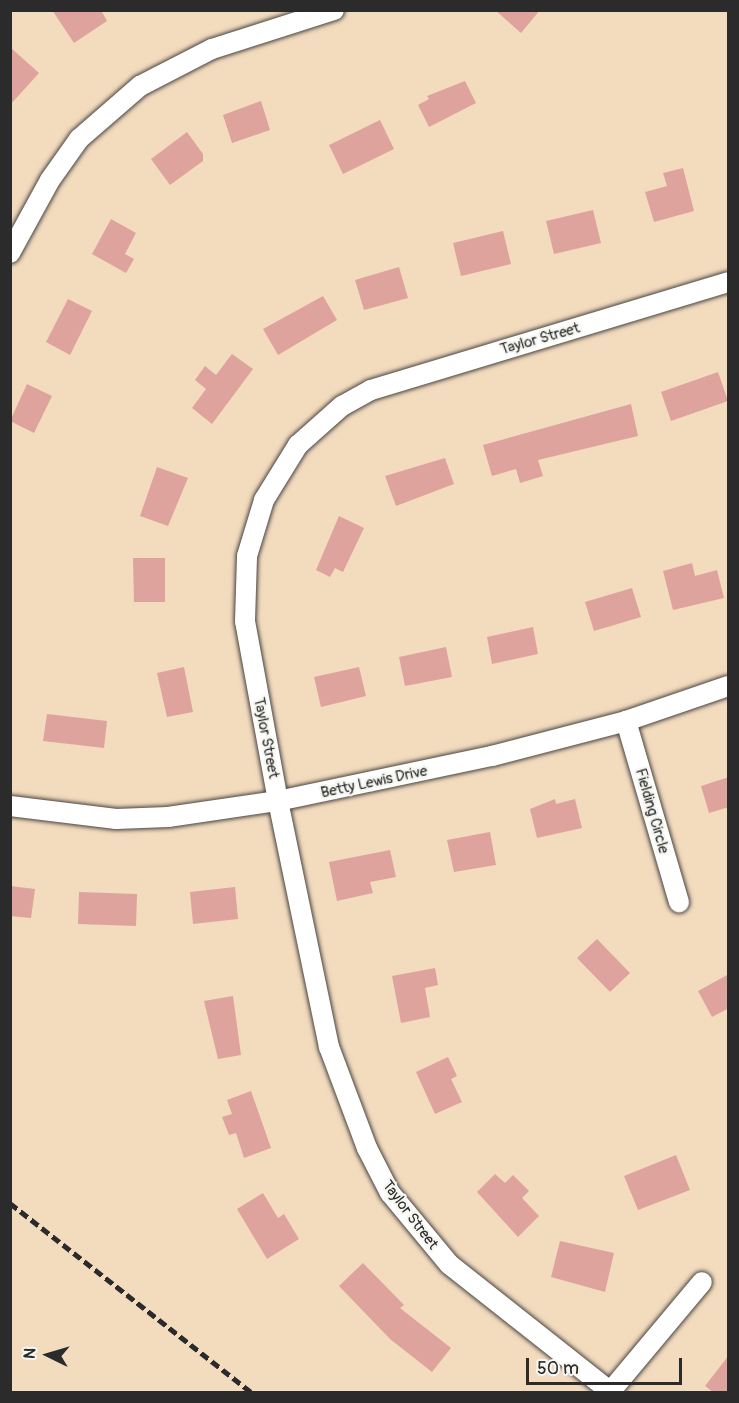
<!DOCTYPE html>
<style>
body{margin:0}
#map{position:relative;width:739px;height:1403px;overflow:hidden;background:#f3dbbe;font-family:Pangolin,sans-serif}
div>[style]{position:absolute}
.building>*{inset:0;background:#dfa39d}
.roads{filter:drop-shadow(0 0 2px #494541) drop-shadow(0 0 2px #494541)}
.minor>*{height:20px;margin:-10px;padding:0 10px;transform-origin:10px;border-radius:10px;background:#fff}
.rail>*{height:4.5px;margin-top:-2.25px;transform-origin:0;background:repeating-linear-gradient(90deg,#2b2b2b 0 9px,transparent 0 13.5px)}
span{translate:-50% -50%;white-space:nowrap;text-align:center;line-height:1.15;-webkit-text-stroke:4.5px #f6f6f2;paint-order:stroke}
.street-label{font-size:15px;color:#2b2b2b}
.frame{position:absolute;inset:0;border:12px solid #2b2b2b;pointer-events:none}
.north{position:absolute;left:18px;top:1325px;width:60px;height:60px;-webkit-text-stroke:4px #f6f6f2;paint-order:stroke;rotate:275deg;font-size:16px;font-weight:700;line-height:24px;text-align:center;color:#2b2b2b}
.north::after{content:'';display:block;margin:auto;width:21px;height:27px;background:#2b2b2b;clip-path:polygon(50% 0,100% 100%,50% 72%,0 100%)}
.scale{position:absolute;left:526px;top:1358px;width:156px;height:27px;box-sizing:border-box;border:3px solid #2b2b2b;border-top:0;padding-left:8px;font-size:18px;line-height:21px;white-space:nowrap;color:#2b2b2b;-webkit-text-stroke:4px #f6f6f2;paint-order:stroke}
</style>
<div id="map">
<div class="building">
<i style="clip-path:polygon(52px 10px,101px 10px,107px 21px,74px 43px)"></i>
<i style="clip-path:polygon(495px 10px,540px 10px,521px 33px)"></i>
<i style="clip-path:polygon(10px 47px,39px 73px,10px 105px)"></i>
<i style="clip-path:polygon(465px 81px,476px 103px,429px 127px,418px 105px,429px 99px,427px 96px)"></i>
<i style="clip-path:polygon(261px 101px,270px 130px,232px 143px,223px 115px)"></i>
<i style="clip-path:polygon(380px 120px,394px 149px,343px 174px,329px 145px)"></i>
<i style="clip-path:polygon(187px 132px,203px 154px,203px 161px,170px 185px,151px 159px)"></i>
<i style="clip-path:polygon(683px 168px,694px 211px,654px 222px,645px 192px,667px 186px,663px 173px)"></i>
<i style="clip-path:polygon(593px 210px,601px 243px,554px 254px,546px 221px)"></i>
<i style="clip-path:polygon(111px 219px,136px 233px,125px 254px,134px 259px,126px 273px,92px 254px)"></i>
<i style="clip-path:polygon(503px 231px,511px 264px,461px 276px,453px 243px)"></i>
<i style="clip-path:polygon(399px 267px,408px 298px,364px 310px,355px 280px)"></i>
<i style="clip-path:polygon(323px 296px,337px 320px,278px 355px,263px 329px)"></i>
<i style="clip-path:polygon(68px 299px,92px 311px,70px 355px,46px 342px)"></i>
<i style="clip-path:polygon(232px 354px,253px 369px,212px 424px,192px 408px,206px 389px,195px 380px,205px 366px,216px 375px)"></i>
<i style="clip-path:polygon(718px 372px,728px 401px,671px 421px,661px 392px)"></i>
<i style="clip-path:polygon(27px 384px,52px 396px,34px 433px,10px 421px)"></i>
<i style="clip-path:polygon(631px 404px,638px 436px,538px 460px,543px 476px,520px 483px,516px 469px,492px 476px,483px 445px)"></i>
<i style="clip-path:polygon(445px 458px,454px 484px,396px 506px,385px 476px)"></i>
<i style="clip-path:polygon(157px 467px,188px 478px,168px 526px,140px 516px)"></i>
<i style="clip-path:polygon(339px 516px,364px 528px,343px 572px,335px 568px,330px 577px,316px 570px)"></i>
<i style="clip-path:polygon(133px 558px,165px 558px,165px 602px,134px 602px)"></i>
<i style="clip-path:polygon(692px 563px,695px 576px,717px 570px,724px 598px,673px 610px,663px 571px)"></i>
<i style="clip-path:polygon(632px 588px,641px 617px,594px 631px,585px 602px)"></i>
<i style="clip-path:polygon(533px 627px,538px 654px,492px 664px,487px 637px)"></i>
<i style="clip-path:polygon(446px 647px,452px 677px,405px 686px,399px 657px)"></i>
<i style="clip-path:polygon(184px 667px,193px 712px,167px 717px,157px 673px)"></i>
<i style="clip-path:polygon(359px 667px,366px 696px,321px 707px,314px 677px)"></i>
<i style="clip-path:polygon(47px 714px,107px 721px,104px 748px,43px 741px)"></i>
<i style="clip-path:polygon(729px 777px,729px 807px,709px 813px,701px 786px)"></i>
<i style="clip-path:polygon(555px 799px,556px 804px,575px 799px,582px 828px,537px 838px,530px 809px)"></i>
<i style="clip-path:polygon(490px 832px,496px 865px,454px 872px,447px 840px)"></i>
<i style="clip-path:polygon(390px 850px,396px 877px,370px 882px,373px 893px,337px 901px,329px 862px)"></i>
<i style="clip-path:polygon(10px 886px,35px 889px,31px 918px,10px 916px)"></i>
<i style="clip-path:polygon(235px 887px,238px 919px,193px 924px,190px 892px)"></i>
<i style="clip-path:polygon(79px 892px,137px 894px,136px 926px,78px 924px)"></i>
<i style="clip-path:polygon(597px 939px,630px 973px,610px 992px,577px 958px)"></i>
<i style="clip-path:polygon(435px 968px,438px 985px,425px 988px,430px 1017px,401px 1023px,392px 976px)"></i>
<i style="clip-path:polygon(729px 974px,729px 1008px,712px 1017px,698px 991px)"></i>
<i style="clip-path:polygon(233px 996px,241px 1055px,218px 1059px,204px 1001px)"></i>
<i style="clip-path:polygon(448px 1057px,457px 1076px,451px 1079px,462px 1102px,435px 1114px,416px 1072px)"></i>
<i style="clip-path:polygon(251px 1091px,271px 1148px,244px 1158px,236px 1133px,229px 1135px,222px 1117px,232px 1114px,227px 1100px)"></i>
<i style="clip-path:polygon(676px 1155px,690px 1190px,638px 1210px,624px 1176px)"></i>
<i style="clip-path:polygon(495px 1174px,505px 1183px,513px 1175px,529px 1191px,522px 1198px,539px 1216px,518px 1237px,477px 1192px)"></i>
<i style="clip-path:polygon(263px 1193px,278px 1218px,284px 1214px,299px 1239px,267px 1259px,237px 1209px)"></i>
<i style="clip-path:polygon(560px 1241px,614px 1253px,605px 1292px,551px 1277px)"></i>
<i style="clip-path:polygon(363px 1263px,404px 1305px,400px 1308px,451px 1348px,432px 1372px,390px 1339px,339px 1286px)"></i>
<i style="clip-path:polygon(729px 1355px,729px 1392px,713px 1392px,705px 1386px)"></i>
</div>
<div class="roads">
<div class="minor">
<i style="left:10px;top:253px;width:83px;rotate:-61.3deg"></i>
<i style="left:50px;top:180px;width:50px;rotate:-54.7deg"></i>
<i style="left:79px;top:139px;width:81px;rotate:-41deg"></i>
<i style="left:140px;top:86px;width:81px;rotate:-27.2deg"></i>
<i style="left:212px;top:49px;width:128px;rotate:-17.7deg"></i>
<i style="left:626px;top:721px;width:189px;rotate:73.7deg"></i>
<i style="left:10px;top:806px;width:107px;rotate:7deg"></i>
<i style="left:116px;top:819px;width:52px;rotate:-2.2deg"></i>
<i style="left:168px;top:817px;width:111px;rotate:-8.3deg"></i>
<i style="left:278px;top:801px;width:219px;rotate:-11.9deg"></i>
<i style="left:492px;top:756px;width:138px;rotate:-14.6deg"></i>
<i style="left:626px;top:721px;width:108px;rotate:-18.9deg"></i>
<i style="left:610px;top:1392px;width:143px;rotate:-50.1deg"></i>
<i style="left:611px;top:1392px;width:206px;rotate:-141.7deg"></i>
<i style="left:449px;top:1264px;width:92px;rotate:-129.7deg"></i>
<i style="left:390px;top:1193px;width:51px;rotate:-117.1deg"></i>
<i style="left:367px;top:1148px;width:108px;rotate:-110.6deg"></i>
<i style="left:329px;top:1047px;width:251px;rotate:-101.7deg"></i>
<i style="left:278px;top:801px;width:183px;rotate:-100.4deg"></i>
<i style="left:245px;top:621px;width:65px;rotate:-88.2deg"></i>
<i style="left:247px;top:556px;width:59px;rotate:-73.1deg"></i>
<i style="left:264px;top:500px;width:65px;rotate:-58.3deg"></i>
<i style="left:298px;top:445px;width:59px;rotate:-41.6deg"></i>
<i style="left:342px;top:406px;width:33px;rotate:-29deg"></i>
<i style="left:371px;top:390px;width:373px;rotate:-16.8deg"></i>
</div>
</div>
<div class="rail">
<i style="left:10px;top:1203px;width:306px;rotate:38.1deg"></i>
</div>
<div class="street-label">
<span style="left:540px;top:339px;rotate:-16deg">Taylor Street</span>
<span style="left:266px;top:738px;rotate:79deg">Taylor Street</span>
<span style="left:374px;top:782px;rotate:-12deg">Betty Lewis Drive</span>
<span style="left:652px;top:811px;rotate:74deg">Fielding Circle</span>
<span style="left:410px;top:1215px;rotate:53deg">Taylor Street</span>
</div>
<div class="frame"></div>
<div class="north">N</div>
<div class="scale">50 m</div>
</div>
